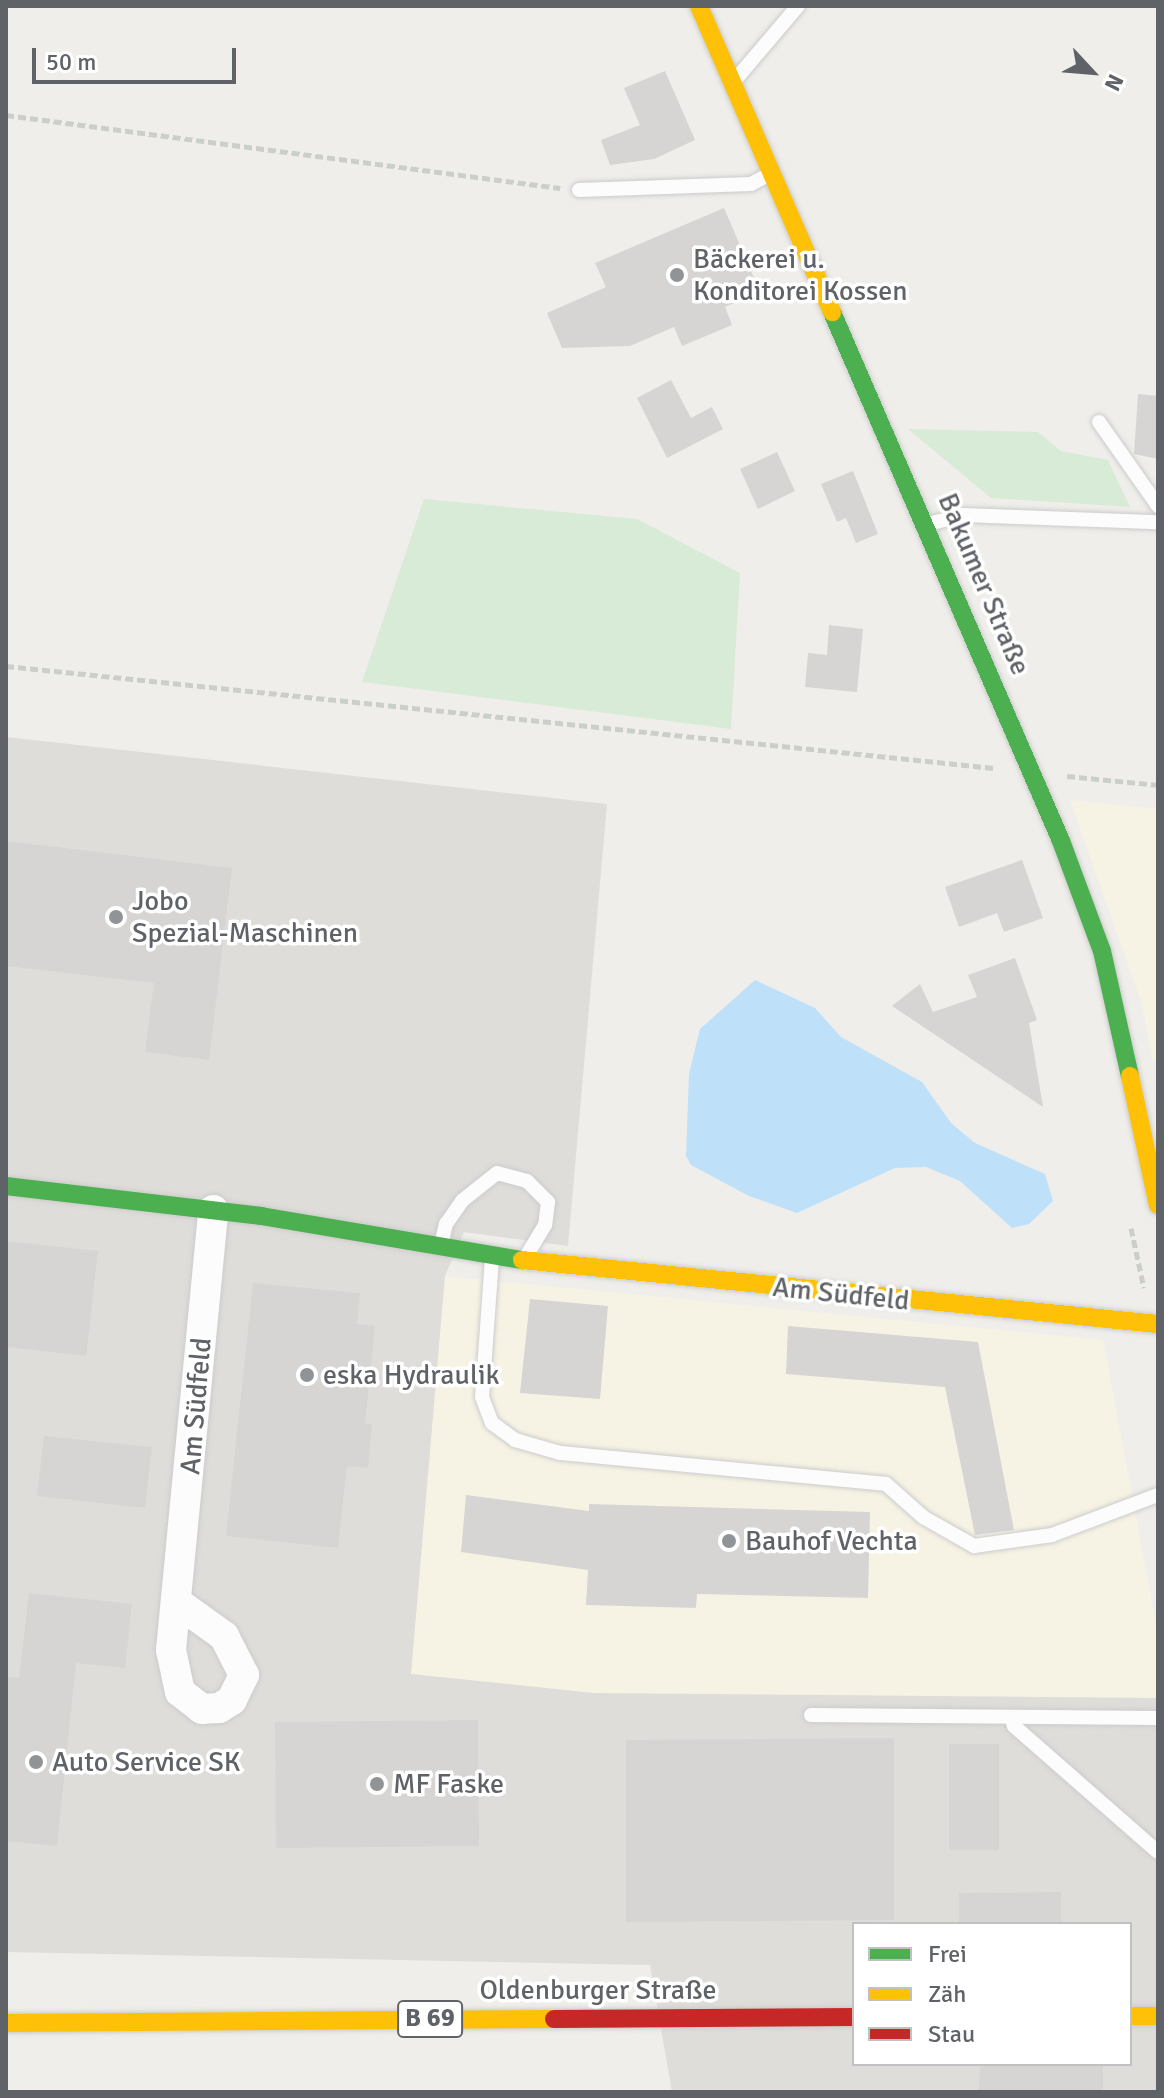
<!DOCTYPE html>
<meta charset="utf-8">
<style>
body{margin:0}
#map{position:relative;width:1164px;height:2098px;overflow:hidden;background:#efeeea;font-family:Signika,sans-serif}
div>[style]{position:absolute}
.commercial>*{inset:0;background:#f7f3e4}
.industrial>*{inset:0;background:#dfddda}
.green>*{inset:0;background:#d8ebd6}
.water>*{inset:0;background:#bfe0f9}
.building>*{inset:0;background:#d6d5d3}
.path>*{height:5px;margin-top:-2.5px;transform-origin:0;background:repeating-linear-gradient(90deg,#cacfcc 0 8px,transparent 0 12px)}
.roads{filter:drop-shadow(0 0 2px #cbcccc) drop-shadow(0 0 2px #cbcccc)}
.lane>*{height:14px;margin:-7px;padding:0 7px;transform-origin:7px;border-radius:7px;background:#fdfcfc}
.street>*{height:30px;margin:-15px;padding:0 15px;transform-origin:15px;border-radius:15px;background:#fdfcfc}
.fast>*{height:18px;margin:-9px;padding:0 9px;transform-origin:9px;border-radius:9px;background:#4caf50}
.slow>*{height:18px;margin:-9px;padding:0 9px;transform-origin:9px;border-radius:9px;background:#ffc107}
.jam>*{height:18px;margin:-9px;padding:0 9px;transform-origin:9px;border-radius:9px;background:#c62828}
.dots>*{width:22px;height:22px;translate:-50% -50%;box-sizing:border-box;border:4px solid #fff;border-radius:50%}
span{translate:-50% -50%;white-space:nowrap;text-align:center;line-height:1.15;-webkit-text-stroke:7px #fff;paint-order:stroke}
.shield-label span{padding:2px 6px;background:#fff;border:2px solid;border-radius:6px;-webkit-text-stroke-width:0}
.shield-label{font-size:26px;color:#5f6368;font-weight:700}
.poi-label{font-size:28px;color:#5f6368}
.left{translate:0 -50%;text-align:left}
.street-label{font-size:28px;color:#5f6368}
.frame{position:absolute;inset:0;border:8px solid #5f6368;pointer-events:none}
.legend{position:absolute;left:852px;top:1922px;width:280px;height:144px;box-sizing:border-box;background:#fff;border:2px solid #bfc1c3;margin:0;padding:10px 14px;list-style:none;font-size:24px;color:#5f6368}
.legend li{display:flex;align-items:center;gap:16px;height:40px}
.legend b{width:40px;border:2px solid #bfc1c3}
.north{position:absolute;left:1052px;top:32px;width:80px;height:80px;-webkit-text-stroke:6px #fff;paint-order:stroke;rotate:116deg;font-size:22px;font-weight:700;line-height:32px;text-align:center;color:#5f6368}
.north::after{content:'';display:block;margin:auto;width:28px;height:36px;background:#5f6368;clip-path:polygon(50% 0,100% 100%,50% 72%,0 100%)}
.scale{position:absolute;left:32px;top:48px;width:204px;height:36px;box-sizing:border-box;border:4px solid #5f6368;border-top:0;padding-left:10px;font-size:24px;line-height:28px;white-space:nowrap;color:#5f6368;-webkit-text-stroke:6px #fff;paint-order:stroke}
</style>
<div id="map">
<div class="commercial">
<i style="clip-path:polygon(1070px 800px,1158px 809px,1158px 1061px,1153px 1061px,1142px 1004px)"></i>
<i style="clip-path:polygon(444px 1276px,1103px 1340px,1158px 1635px,1158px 1698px,594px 1693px,411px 1674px)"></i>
</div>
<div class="industrial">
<i style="clip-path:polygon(evenodd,6px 737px,607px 804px,568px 1246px,464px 1232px,445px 1276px,411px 1674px,594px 1693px,1158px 1698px,1158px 2092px,672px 2092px,650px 1965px,6px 1952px,6px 737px,854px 1924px,1130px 1924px,1130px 2064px,854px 2064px,854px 1924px)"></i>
</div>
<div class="green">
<i style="clip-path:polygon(908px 429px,1038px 432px,1061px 451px,1108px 460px,1130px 507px,991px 498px)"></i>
<i style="clip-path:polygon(424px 499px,637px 519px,740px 573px,731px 729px,362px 682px)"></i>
</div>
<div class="water">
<i style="clip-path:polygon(755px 980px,815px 1008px,841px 1037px,922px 1082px,951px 1123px,975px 1143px,1045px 1174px,1053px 1201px,1029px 1224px,1012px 1228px,960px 1181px,926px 1167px,895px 1168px,797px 1213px,749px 1196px,691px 1165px,686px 1156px,689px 1074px,700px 1029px)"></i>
</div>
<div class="building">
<i style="clip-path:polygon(665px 71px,695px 140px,654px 159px,610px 165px,601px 140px,640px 125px,624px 88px)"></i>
<i style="clip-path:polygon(724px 208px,760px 292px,725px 307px,732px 325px,682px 346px,674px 327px,630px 346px,562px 348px,547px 313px,606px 287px,595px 263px)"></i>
<i style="clip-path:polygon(671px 380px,691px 418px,712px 407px,723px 429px,667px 458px,637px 398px)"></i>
<i style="clip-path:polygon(1138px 394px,1158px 396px,1158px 459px,1134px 454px)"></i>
<i style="clip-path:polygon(777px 452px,795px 491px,758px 509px,740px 469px)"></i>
<i style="clip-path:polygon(853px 471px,878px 534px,856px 543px,846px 518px,837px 522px,821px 484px)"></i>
<i style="clip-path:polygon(829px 625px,863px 629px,857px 692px,805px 687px,808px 653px,827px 655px)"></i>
<i style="clip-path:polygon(6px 841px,232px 868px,209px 1060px,145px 1052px,154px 983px,6px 966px)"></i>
<i style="clip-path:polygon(1022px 860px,1043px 918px,1004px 932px,997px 913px,959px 927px,945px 887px)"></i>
<i style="clip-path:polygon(1015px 958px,1037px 1020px,1029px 1023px,1043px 1107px,892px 1006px,920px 984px,933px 1012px,977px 997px,968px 975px)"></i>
<i style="clip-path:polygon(6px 1241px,98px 1251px,86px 1356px,6px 1347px)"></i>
<i style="clip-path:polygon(253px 1283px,360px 1293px,357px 1324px,375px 1326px,365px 1424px,372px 1424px,368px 1468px,347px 1466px,338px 1548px,226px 1536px)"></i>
<i style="clip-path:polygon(530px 1299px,608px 1306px,600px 1399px,520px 1393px)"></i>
<i style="clip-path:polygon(788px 1326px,978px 1342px,1014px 1530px,975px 1535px,945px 1387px,786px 1374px)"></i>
<i style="clip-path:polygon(44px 1436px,152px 1447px,145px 1508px,37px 1496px)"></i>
<i style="clip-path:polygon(466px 1495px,589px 1511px,589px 1504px,870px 1512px,868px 1598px,697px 1594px,696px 1608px,586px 1605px,588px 1570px,461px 1552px)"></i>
<i style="clip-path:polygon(29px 1593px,132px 1604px,125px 1668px,76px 1663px,57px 1846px,6px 1841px,6px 1677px,19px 1678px)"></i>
<i style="clip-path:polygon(478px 1720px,479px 1846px,276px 1848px,275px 1722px)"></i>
<i style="clip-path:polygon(894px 1738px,894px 1920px,626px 1922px,626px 1740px)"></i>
<i style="clip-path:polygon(949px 1744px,999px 1744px,999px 1850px,949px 1850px)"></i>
<i style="clip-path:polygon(1061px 1892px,1061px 1924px,959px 1924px,959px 1893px)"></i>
<i style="clip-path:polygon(980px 2064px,1103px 2064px,1103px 2092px,979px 2092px)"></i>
</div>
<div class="path">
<i style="left:6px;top:115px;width:559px;rotate:7.51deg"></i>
<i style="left:6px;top:666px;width:993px;rotate:5.89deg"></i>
<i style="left:1067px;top:776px;width:91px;rotate:5.6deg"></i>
<i style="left:1131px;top:1228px;width:61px;rotate:77.8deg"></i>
</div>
<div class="roads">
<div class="lane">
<i style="left:736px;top:79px;width:96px;rotate:-49.7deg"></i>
<i style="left:579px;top:190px;width:172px;rotate:-2deg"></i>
<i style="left:751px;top:184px;width:19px;rotate:-28deg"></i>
<i style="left:1099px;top:422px;width:103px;rotate:54.9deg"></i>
<i style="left:928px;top:524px;width:36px;rotate:-14deg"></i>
<i style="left:963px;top:515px;width:195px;rotate:2.1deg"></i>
<i style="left:441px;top:1245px;width:22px;rotate:-77deg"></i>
<i style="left:446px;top:1224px;width:29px;rotate:-55deg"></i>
<i style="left:463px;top:1200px;width:43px;rotate:-38.5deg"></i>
<i style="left:497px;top:1173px;width:31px;rotate:15deg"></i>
<i style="left:527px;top:1181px;width:30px;rotate:45deg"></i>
<i style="left:548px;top:1202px;width:23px;rotate:97deg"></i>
<i style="left:545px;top:1225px;width:37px;rotate:121deg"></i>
<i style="left:492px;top:1258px;width:139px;rotate:94.1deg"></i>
<i style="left:482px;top:1397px;width:28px;rotate:69deg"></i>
<i style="left:492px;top:1423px;width:29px;rotate:36deg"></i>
<i style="left:515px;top:1440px;width:47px;rotate:16.1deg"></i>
<i style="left:560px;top:1453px;width:327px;rotate:5.4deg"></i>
<i style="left:886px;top:1484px;width:50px;rotate:41.7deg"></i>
<i style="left:923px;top:1517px;width:59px;rotate:29.6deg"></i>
<i style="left:974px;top:1546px;width:79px;rotate:-8deg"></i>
<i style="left:1052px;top:1535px;width:113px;rotate:-20.7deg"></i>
<i style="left:811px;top:1715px;width:347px;rotate:0.5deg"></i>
<i style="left:1012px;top:1718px;width:8px;rotate:76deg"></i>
<i style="left:1014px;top:1726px;width:191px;rotate:41.2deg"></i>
</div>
<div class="street">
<i style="left:178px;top:1603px;width:57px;rotate:35.7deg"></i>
<i style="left:224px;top:1636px;width:44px;rotate:62.9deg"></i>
<i style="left:244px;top:1675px;width:28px;rotate:116deg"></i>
<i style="left:232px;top:1700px;width:15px;rotate:148deg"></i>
<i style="left:219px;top:1708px;width:17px;rotate:177deg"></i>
<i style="left:202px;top:1709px;width:28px;rotate:-142deg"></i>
<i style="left:180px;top:1692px;width:43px;rotate:-102.1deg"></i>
<i style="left:171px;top:1650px;width:442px;rotate:-84.5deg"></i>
</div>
<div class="fast">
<i style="left:832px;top:312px;width:576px;rotate:66.59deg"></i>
<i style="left:1061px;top:841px;width:117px;rotate:69.6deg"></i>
<i style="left:1102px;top:951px;width:128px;rotate:77.4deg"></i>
<i style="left:6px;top:1186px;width:257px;rotate:6.7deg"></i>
<i style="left:261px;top:1216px;width:265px;rotate:9.6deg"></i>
</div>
<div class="slow">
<i style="left:699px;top:6px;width:334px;rotate:66.5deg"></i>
<i style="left:1130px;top:1076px;width:132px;rotate:77.8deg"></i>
<i style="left:522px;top:1260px;width:639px;rotate:5.75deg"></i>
<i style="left:1130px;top:2016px;width:28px"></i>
<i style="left:6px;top:2023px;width:548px;rotate:-0.42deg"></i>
</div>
<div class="jam">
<i style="left:554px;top:2019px;width:300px;rotate:-0.4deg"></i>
</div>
</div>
<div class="dots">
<i style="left:677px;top:275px;background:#919496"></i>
<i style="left:116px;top:917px;background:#919496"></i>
<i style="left:307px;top:1375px;background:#919496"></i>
<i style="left:729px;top:1541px;background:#919496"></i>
<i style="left:36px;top:1762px;background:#919496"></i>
<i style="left:377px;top:1784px;background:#919496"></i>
</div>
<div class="shield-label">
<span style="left:430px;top:2019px">B 69</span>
</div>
<div class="poi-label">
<span class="left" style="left:693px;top:275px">Bäckerei u.<br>Konditorei Kossen</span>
<span class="left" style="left:132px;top:917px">Jobo<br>Spezial-Maschinen</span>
<span class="left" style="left:323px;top:1375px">eska Hydraulik</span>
<span class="left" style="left:745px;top:1541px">Bauhof Vechta</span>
<span class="left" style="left:52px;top:1762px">Auto Service SK</span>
<span class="left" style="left:393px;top:1784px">MF Faske</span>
</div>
<div class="street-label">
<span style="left:984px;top:584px;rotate:67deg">Bakumer Straße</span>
<span style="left:841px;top:1294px;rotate:6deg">Am Südfeld</span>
<span style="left:196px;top:1406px;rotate:-85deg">Am Südfeld</span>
<span style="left:598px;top:1990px">Oldenburger Straße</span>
</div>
<div class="frame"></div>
<ul class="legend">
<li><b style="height:10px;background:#4caf50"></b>Frei</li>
<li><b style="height:10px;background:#ffc107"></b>Zäh</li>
<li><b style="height:10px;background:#c62828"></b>Stau</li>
</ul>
<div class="north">N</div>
<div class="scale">50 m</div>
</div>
